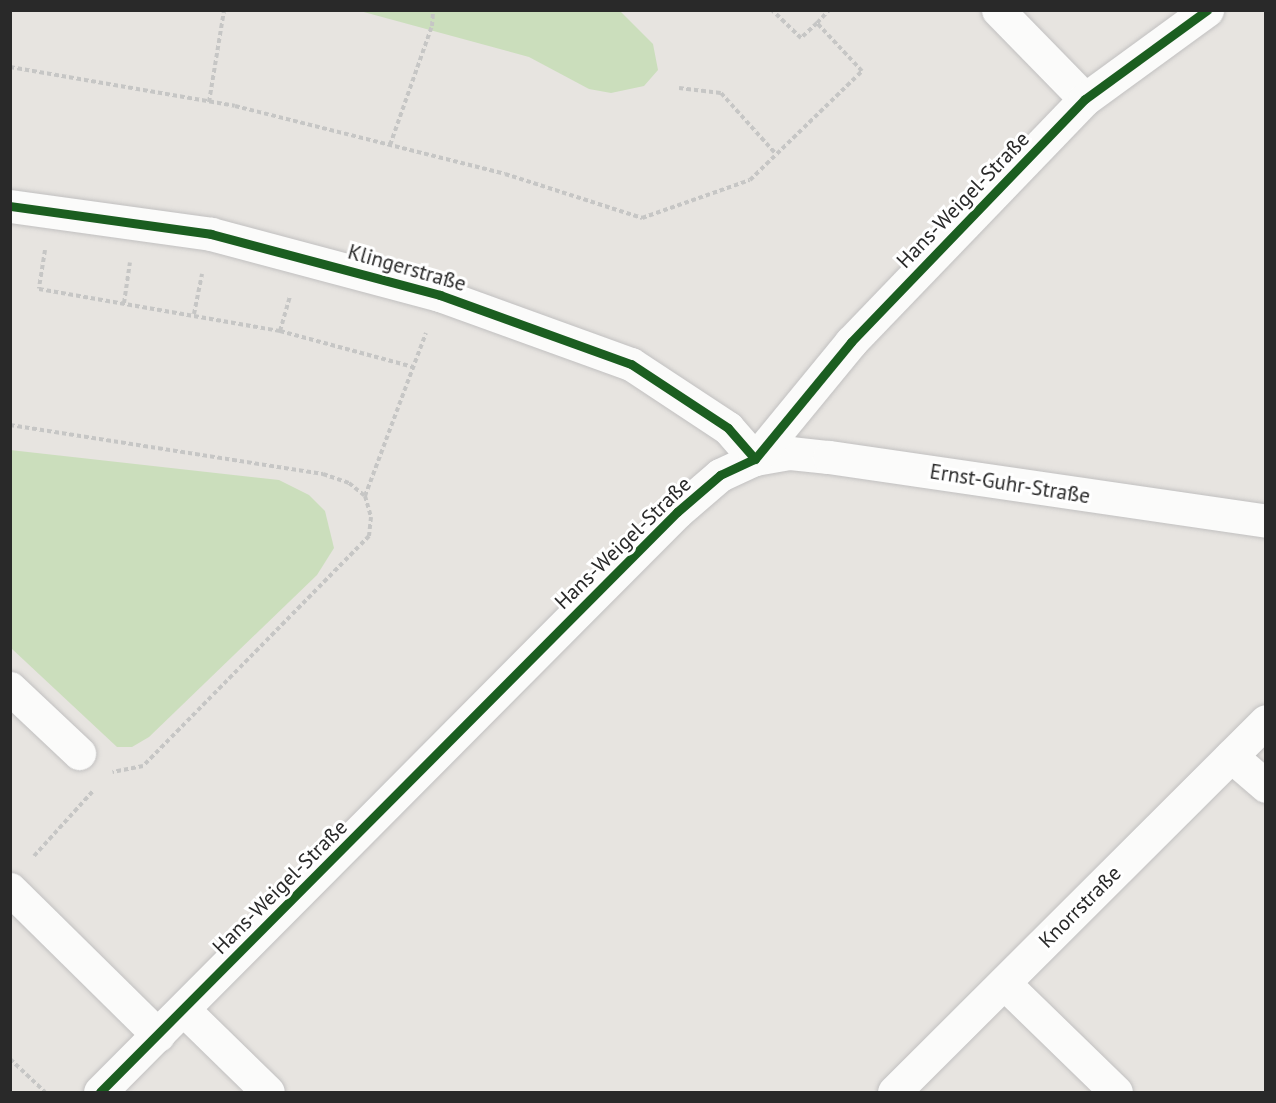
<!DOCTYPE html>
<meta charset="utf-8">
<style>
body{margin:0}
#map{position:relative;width:1276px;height:1103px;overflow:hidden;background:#e7e4e0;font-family:"PT Sans",sans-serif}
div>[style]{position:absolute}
.green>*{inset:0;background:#cbdebc}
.path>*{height:4px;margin-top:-2px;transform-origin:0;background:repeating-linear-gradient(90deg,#c6c6c5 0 4.5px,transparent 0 7.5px)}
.roads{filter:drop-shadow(0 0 2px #c1c0c0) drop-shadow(0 0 2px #c1c0c0)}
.minor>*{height:33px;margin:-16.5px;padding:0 16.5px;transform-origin:16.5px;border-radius:16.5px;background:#fbfbfa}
.cycleway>*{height:9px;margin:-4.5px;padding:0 4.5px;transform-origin:4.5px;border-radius:4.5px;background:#1b5e20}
span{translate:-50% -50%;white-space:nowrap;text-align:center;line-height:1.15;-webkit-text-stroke:6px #fff;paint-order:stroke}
.street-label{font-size:21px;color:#292929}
.frame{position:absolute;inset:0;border:12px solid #292929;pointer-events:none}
</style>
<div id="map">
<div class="green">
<i style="clip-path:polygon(360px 11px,620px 11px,653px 44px,658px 70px,644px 86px,611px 93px,589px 89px,529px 57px)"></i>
<i style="clip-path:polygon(10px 450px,279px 480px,309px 495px,325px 511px,334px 548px,317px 575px,149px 737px,132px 747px,117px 747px,11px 648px)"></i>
</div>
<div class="path">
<i style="left:817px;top:23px;width:18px;rotate:-47deg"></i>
<i style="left:10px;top:67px;width:228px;rotate:9.8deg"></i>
<i style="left:235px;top:106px;width:278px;rotate:14.1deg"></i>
<i style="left:505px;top:174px;width:144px;rotate:17.8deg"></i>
<i style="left:642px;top:218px;width:114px;rotate:-19.4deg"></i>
<i style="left:750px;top:180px;width:156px;rotate:-44.2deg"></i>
<i style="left:862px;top:71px;width:66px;rotate:-133.2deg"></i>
<i style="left:817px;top:23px;width:22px;rotate:137deg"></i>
<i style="left:801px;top:38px;width:40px;rotate:-136deg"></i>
<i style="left:679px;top:88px;width:42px;rotate:6.8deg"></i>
<i style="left:721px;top:93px;width:82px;rotate:48deg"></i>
<i style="left:209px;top:102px;width:93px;rotate:-80.7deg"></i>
<i style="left:390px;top:145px;width:126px;rotate:-70.6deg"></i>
<i style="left:432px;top:26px;width:16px;rotate:-86deg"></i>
<i style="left:45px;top:250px;width:39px;rotate:99deg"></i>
<i style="left:39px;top:289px;width:245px;rotate:9.9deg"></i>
<i style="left:280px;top:331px;width:138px;rotate:15.1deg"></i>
<i style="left:124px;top:303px;width:41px;rotate:-81.7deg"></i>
<i style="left:194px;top:314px;width:41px;rotate:-78.7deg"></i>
<i style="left:280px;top:331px;width:37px;rotate:-74deg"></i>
<i style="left:10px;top:425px;width:317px;rotate:8.9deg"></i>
<i style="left:323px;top:474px;width:28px;rotate:19deg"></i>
<i style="left:349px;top:483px;width:21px;rotate:39deg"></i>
<i style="left:365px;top:496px;width:22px;rotate:74deg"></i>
<i style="left:371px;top:517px;width:19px;rotate:96deg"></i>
<i style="left:369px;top:536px;width:322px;rotate:134.5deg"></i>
<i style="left:143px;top:766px;width:31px;rotate:169deg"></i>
<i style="left:365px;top:496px;width:174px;rotate:-69.5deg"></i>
<i style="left:34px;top:856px;width:88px;rotate:-47.8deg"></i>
<i style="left:10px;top:1059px;width:48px;rotate:43.3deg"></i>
</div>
<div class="roads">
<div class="minor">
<i style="left:998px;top:10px;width:124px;rotate:45.7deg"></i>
<i style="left:10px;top:206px;width:203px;rotate:7.9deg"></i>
<i style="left:211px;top:234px;width:237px;rotate:14.9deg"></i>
<i style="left:440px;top:295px;width:203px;rotate:19.9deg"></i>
<i style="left:631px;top:364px;width:116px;rotate:33.4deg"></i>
<i style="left:728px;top:428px;width:41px;rotate:48.9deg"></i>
<i style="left:755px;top:459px;width:36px;rotate:-10deg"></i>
<i style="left:790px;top:453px;width:39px;rotate:6deg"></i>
<i style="left:829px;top:457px;width:442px;rotate:8.3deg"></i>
<i style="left:10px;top:688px;width:95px;rotate:43.3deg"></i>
<i style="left:1231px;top:756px;width:46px;rotate:40.6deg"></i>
<i style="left:10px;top:889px;width:208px;rotate:44.6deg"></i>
<i style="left:1004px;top:983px;width:156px;rotate:44.2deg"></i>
<i style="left:184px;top:1010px;width:117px;rotate:44.3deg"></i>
<i style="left:100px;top:1092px;width:818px;rotate:-45.15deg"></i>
<i style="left:677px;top:512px;width:57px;rotate:-40.7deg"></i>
<i style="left:720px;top:475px;width:38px;rotate:-25deg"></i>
<i style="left:755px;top:459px;width:151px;rotate:-50.6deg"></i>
<i style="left:851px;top:342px;width:337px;rotate:-46.1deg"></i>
<i style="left:1085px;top:99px;width:151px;rotate:-36.1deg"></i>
<i style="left:894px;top:1092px;width:525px;rotate:-44.92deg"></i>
</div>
</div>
<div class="cycleway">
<i style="left:10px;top:206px;width:203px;rotate:7.9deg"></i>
<i style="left:211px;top:234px;width:237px;rotate:14.9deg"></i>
<i style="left:440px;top:295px;width:203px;rotate:19.9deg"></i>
<i style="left:631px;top:364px;width:116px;rotate:33.4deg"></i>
<i style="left:728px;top:428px;width:41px;rotate:48.9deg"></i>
<i style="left:100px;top:1092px;width:818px;rotate:-45.15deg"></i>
<i style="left:677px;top:512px;width:57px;rotate:-40.7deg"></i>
<i style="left:720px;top:475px;width:38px;rotate:-25deg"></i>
<i style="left:755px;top:459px;width:151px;rotate:-50.6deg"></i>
<i style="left:851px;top:342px;width:337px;rotate:-46.1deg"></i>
<i style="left:1085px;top:99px;width:151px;rotate:-36.1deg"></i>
</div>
<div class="street-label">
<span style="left:963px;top:200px;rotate:-46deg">Hans-Weigel-Straße</span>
<span style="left:407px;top:268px;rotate:16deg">Klingerstraße</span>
<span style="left:1010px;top:484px;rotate:9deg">Ernst-Guhr-Straße</span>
<span style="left:623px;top:543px;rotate:-44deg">Hans-Weigel-Straße</span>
<span style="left:280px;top:887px;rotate:-45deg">Hans-Weigel-Straße</span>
<span style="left:1080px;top:907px;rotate:-45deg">Knorrstraße</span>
</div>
<div class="frame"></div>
</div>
